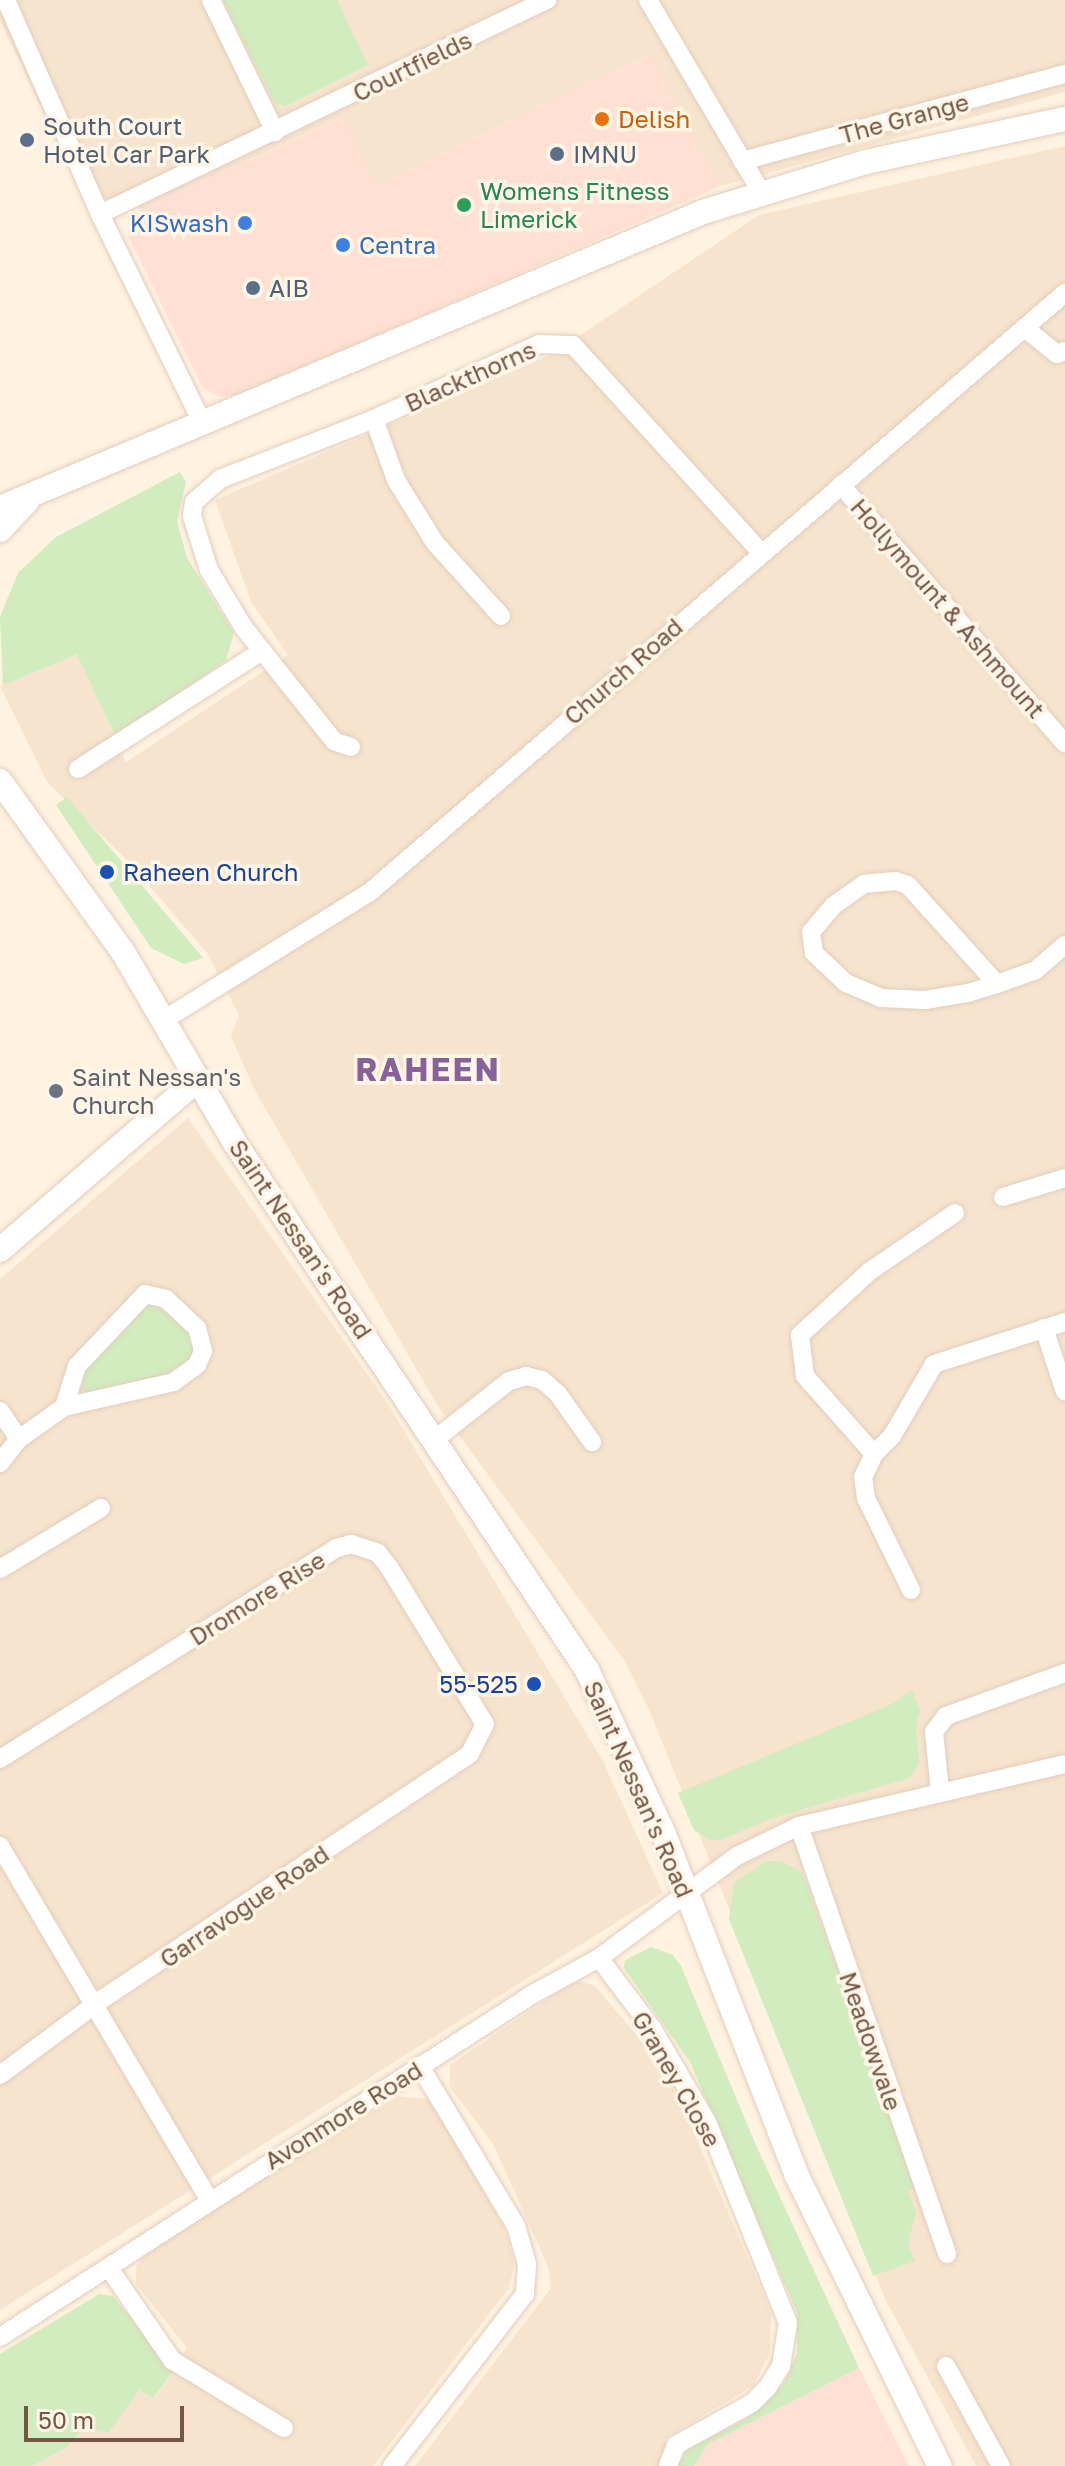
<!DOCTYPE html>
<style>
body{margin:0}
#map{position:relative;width:1065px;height:2466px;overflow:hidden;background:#fef2e0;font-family:"Golos Text",sans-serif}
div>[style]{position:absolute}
.residential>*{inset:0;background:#f6e4ce}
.commercial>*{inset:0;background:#ffe0d3}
.green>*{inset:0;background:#d1ecbe}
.roads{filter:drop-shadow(0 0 2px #e2cebc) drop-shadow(0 0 2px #e2cebc)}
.street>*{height:18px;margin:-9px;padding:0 9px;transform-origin:9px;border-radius:9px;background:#fff}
.secondary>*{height:24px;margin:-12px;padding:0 12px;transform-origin:12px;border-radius:12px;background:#fff}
.dots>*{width:22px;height:22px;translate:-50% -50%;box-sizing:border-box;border:4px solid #fff6e8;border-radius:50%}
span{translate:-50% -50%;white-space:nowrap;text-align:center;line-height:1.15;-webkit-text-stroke:7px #fff6e8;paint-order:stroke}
.street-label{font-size:24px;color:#765746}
.food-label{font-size:24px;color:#c56008}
.left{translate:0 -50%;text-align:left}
.service-label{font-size:24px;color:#4e5e75}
.leisure-label{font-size:24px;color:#27864d}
.shop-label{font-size:24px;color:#366cbe}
.right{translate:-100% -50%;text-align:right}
.transit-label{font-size:24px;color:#164399}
.worship-label{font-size:24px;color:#5b616d}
.district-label{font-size:32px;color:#87619a;font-weight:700;letter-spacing:2px}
.scale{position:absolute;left:24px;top:2406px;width:160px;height:36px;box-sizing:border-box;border:4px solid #765746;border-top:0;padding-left:10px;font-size:24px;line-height:28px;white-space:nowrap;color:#765746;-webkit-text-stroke:6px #fff6e8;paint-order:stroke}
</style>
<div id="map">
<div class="residential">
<i style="clip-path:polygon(0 0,1065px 0,1065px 92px,721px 186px,649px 55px,376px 185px,343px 117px,142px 209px,80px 190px,0 20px)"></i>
<i style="clip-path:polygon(1065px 146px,1065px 2466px,976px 2466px,886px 2301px,650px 1712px,624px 1660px,439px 1408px,254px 1089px,231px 1036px,239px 1015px,207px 953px,129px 862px,47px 782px,0 686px,77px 651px,126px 762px,288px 655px,251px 602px,215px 500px,551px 355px,759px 215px)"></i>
<i style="clip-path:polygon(188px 1118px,386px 1401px,603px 1761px,663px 1893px,0 2310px,0 1279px)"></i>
<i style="clip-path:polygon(585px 1982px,596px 1987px,661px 2064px,681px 2103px,771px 2312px,770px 2353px,753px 2386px,667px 2437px,658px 2466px,415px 2466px,551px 2288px,548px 2266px,493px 2144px,450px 2087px,450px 2065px,571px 1983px)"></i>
<i style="clip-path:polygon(397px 2096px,428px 2099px,444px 2121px,503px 2226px,515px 2261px,509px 2288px,373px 2466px,32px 2466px,66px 2448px,80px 2430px,109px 2431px,139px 2389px,155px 2398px,187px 2348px,136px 2284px,136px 2267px,148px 2250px)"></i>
</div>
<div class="commercial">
<i style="clip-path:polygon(650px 55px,721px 186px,240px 394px,219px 397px,203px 388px,128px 236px,131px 221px,142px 209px,344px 117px,376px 185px)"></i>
<i style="clip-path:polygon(859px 2368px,909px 2466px,694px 2466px,708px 2444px)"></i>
</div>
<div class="green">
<i style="clip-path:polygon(223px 0,337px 0,368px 65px,285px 106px,275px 103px)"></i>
<i style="clip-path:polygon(180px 472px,186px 482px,177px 521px,187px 558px,234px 633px,226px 660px,116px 738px,77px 654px,3px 685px,0 617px,18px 573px,56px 537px)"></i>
<i style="clip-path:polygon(67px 797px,199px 953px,203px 958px,184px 964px,151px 948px,56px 805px)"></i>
<i style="clip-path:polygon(150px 1302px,186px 1326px,194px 1344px,191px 1360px,168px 1375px,85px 1393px,80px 1382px,85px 1371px)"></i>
<i style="clip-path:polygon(912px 1690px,920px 1711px,916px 1726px,919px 1764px,910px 1778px,772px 1818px,723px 1839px,711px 1841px,694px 1830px,678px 1793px,892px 1704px)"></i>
<i style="clip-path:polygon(766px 1861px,781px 1861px,802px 1872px,915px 2188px,908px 2191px,916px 2212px,908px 2244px,915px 2261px,873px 2276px,729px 1919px,734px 1883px)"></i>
<i style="clip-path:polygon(651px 1947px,673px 1955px,681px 1966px,755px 2143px,859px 2368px,708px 2444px,694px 2466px,678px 2466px,687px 2450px,747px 2418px,784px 2383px,797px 2353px,797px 2313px,690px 2062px,624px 1968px,625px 1960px)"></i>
<i style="clip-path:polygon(99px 2294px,113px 2296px,173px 2370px,154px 2398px,139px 2390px,109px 2432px,81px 2430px,66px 2448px,32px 2466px,0 2466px,0 2354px)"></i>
</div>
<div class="roads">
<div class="street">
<i style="left:6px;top:0;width:234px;rotate:66.3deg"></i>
<i style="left:100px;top:214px;width:234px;rotate:63.9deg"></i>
<i style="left:211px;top:0;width:147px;rotate:64.1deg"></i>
<i style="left:648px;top:0;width:226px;rotate:59.5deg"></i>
<i style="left:742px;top:161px;width:335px;rotate:-15.1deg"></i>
<i style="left:100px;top:214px;width:496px;rotate:-25.6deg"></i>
<i style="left:1026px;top:329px;width:40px;rotate:39deg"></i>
<i style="left:1057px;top:354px;width:9px;rotate:-21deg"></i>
<i style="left:841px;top:485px;width:342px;rotate:49.1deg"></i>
<i style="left:501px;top:616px;width:98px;rotate:-132.1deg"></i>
<i style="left:435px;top:543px;width:74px;rotate:-121.8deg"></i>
<i style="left:396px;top:480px;width:65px;rotate:-109.8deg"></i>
<i style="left:374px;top:419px;width:181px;rotate:-24.4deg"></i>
<i style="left:539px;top:344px;width:34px;rotate:2deg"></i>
<i style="left:573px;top:345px;width:278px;rotate:47.8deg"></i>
<i style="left:351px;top:747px;width:18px;rotate:-161deg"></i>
<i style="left:334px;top:741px;width:144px;rotate:-128.5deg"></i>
<i style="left:244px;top:628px;width:68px;rotate:-121.1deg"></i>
<i style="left:209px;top:570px;width:57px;rotate:-107.5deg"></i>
<i style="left:192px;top:516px;width:14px;rotate:-82deg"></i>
<i style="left:194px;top:502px;width:35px;rotate:-41deg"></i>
<i style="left:220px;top:479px;width:165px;rotate:-21.3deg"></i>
<i style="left:78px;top:769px;width:219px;rotate:-32.7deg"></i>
<i style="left:997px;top:984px;width:133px;rotate:-132deg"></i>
<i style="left:908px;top:885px;width:13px;rotate:-162deg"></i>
<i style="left:896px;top:881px;width:32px;rotate:175deg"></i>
<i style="left:864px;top:884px;width:38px;rotate:145deg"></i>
<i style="left:833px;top:906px;width:34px;rotate:130deg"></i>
<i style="left:811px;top:932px;width:21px;rotate:82deg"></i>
<i style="left:814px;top:953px;width:44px;rotate:43.2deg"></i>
<i style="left:846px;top:983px;width:38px;rotate:23deg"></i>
<i style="left:881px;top:998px;width:44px;rotate:2.6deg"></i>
<i style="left:925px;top:1000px;width:44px;rotate:-9.2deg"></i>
<i style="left:968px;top:993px;width:30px;rotate:-17deg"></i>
<i style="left:997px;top:984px;width:41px;rotate:-19.7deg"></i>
<i style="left:1036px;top:970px;width:38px;rotate:-41deg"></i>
<i style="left:162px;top:1021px;width:245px;rotate:-31.8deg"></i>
<i style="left:370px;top:892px;width:918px;rotate:-40.76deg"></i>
<i style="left:1003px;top:1197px;width:65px;rotate:-17deg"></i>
<i style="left:1044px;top:1328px;width:67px;rotate:71.8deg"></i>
<i style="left:0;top:1411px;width:34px;rotate:56deg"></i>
<i style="left:434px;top:1440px;width:95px;rotate:-38.2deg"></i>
<i style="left:509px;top:1381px;width:18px;rotate:-16deg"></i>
<i style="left:526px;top:1376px;width:16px;rotate:14deg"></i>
<i style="left:542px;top:1380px;width:21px;rotate:41deg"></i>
<i style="left:558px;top:1394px;width:59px;rotate:54.7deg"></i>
<i style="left:874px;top:1454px;width:104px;rotate:-131.5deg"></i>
<i style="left:805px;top:1376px;width:41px;rotate:-97deg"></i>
<i style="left:800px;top:1335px;width:95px;rotate:-42.4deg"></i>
<i style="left:870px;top:1271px;width:103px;rotate:-34.3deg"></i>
<i style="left:0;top:1463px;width:31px;rotate:-52deg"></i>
<i style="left:19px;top:1439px;width:55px;rotate:-35.4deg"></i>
<i style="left:64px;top:1407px;width:43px;rotate:-72.4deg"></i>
<i style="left:77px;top:1366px;width:99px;rotate:-46.6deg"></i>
<i style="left:145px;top:1294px;width:22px;rotate:13deg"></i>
<i style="left:166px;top:1299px;width:42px;rotate:43.1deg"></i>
<i style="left:197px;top:1328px;width:24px;rotate:75deg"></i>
<i style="left:203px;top:1351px;width:15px;rotate:113deg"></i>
<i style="left:197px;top:1365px;width:29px;rotate:144deg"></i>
<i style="left:174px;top:1382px;width:113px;rotate:167.2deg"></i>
<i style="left:0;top:1569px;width:118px;rotate:-31.1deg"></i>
<i style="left:911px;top:1590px;width:102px;rotate:-116.1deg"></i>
<i style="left:866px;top:1498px;width:21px;rotate:-98deg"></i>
<i style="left:863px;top:1477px;width:25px;rotate:-64deg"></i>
<i style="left:874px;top:1454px;width:25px;rotate:-45deg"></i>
<i style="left:892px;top:1436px;width:83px;rotate:-59.7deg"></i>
<i style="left:934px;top:1364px;width:138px;rotate:-17.8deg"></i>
<i style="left:0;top:1759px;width:398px;rotate:-32.1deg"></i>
<i style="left:337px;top:1548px;width:15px;rotate:-16deg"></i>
<i style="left:351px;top:1544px;width:28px;rotate:18deg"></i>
<i style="left:378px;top:1553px;width:18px;rotate:52deg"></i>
<i style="left:389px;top:1567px;width:184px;rotate:58.6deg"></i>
<i style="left:485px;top:1724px;width:34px;rotate:117deg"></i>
<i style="left:470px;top:1754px;width:448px;rotate:146.3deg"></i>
<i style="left:97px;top:2003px;width:121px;rotate:143.4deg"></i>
<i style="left:940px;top:1791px;width:59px;rotate:-95.8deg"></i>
<i style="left:934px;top:1732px;width:20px;rotate:-53deg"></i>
<i style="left:946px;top:1716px;width:127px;rotate:-19.9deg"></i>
<i style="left:799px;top:1826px;width:453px;rotate:70.9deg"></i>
<i style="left:0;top:1846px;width:411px;rotate:59.4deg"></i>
<i style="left:599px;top:1958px;width:88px;rotate:52.9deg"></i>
<i style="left:652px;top:2028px;width:111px;rotate:59.7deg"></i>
<i style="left:708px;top:2124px;width:214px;rotate:68.1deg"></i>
<i style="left:788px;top:2323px;width:44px;rotate:99.2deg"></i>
<i style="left:781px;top:2366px;width:25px;rotate:122deg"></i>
<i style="left:768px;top:2387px;width:23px;rotate:135deg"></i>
<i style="left:752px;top:2403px;width:87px;rotate:151.1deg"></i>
<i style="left:676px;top:2445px;width:22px;rotate:111deg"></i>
<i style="left:109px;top:2268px;width:112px;rotate:55.6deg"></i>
<i style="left:172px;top:2360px;width:131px;rotate:31.3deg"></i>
<i style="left:0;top:2337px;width:634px;rotate:-32.76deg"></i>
<i style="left:533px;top:1994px;width:75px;rotate:-28.6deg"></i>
<i style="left:599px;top:1958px;width:172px;rotate:-36.5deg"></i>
<i style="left:737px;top:1856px;width:69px;rotate:-25.8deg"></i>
<i style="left:799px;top:1826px;width:273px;rotate:-13.1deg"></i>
<i style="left:946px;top:2366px;width:114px;rotate:61.2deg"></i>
<i style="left:392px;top:2466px;width:217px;rotate:-52.3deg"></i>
<i style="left:525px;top:2294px;width:30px;rotate:-86deg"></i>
<i style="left:527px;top:2264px;width:40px;rotate:-106deg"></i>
<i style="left:516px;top:2226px;width:187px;rotate:-121deg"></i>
</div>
<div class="secondary">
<i style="left:0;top:508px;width:763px;rotate:-22.83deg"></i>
<i style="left:703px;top:212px;width:170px;rotate:-17.1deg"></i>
<i style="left:866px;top:162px;width:204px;rotate:-12.2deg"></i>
<i style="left:0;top:530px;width:40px;rotate:-47deg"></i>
<i style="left:0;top:781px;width:211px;rotate:54.3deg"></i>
<i style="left:123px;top:952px;width:221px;rotate:59.6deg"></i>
<i style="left:235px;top:1143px;width:634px;rotate:56.26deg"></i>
<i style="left:587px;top:1670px;width:179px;rotate:64.9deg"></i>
<i style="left:663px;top:1832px;width:369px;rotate:68.7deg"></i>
<i style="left:797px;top:2176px;width:323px;rotate:63.8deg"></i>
<i style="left:0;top:1250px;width:262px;rotate:-40.8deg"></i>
</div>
</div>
<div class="dots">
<i style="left:602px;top:119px;background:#e8710a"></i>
<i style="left:27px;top:140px;background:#5c6f8a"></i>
<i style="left:557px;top:154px;background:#5c6f8a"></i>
<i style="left:464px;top:205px;background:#2e9e5b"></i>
<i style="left:245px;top:223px;background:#3f7fe0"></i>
<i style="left:343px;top:245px;background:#3f7fe0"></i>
<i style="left:253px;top:288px;background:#5c6f8a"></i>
<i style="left:107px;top:872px;background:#1a4fb4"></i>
<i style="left:56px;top:1091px;background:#6b7280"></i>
<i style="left:534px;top:1684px;background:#1a4fb4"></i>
</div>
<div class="street-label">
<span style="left:412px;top:66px;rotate:-26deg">Courtfields</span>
<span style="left:904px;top:118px;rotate:-15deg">The Grange</span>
<span style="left:470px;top:376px;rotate:-24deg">Blackthorns</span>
<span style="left:948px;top:608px;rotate:49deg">Hollymount &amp; Ashmount</span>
<span style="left:623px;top:671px;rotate:-41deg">Church Road</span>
<span style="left:301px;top:1239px;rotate:56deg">Saint Nessan's Road</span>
<span style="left:257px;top:1598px;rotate:-32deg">Dromore Rise</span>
<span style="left:639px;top:1789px;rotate:66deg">Saint Nessan's Road</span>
<span style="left:244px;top:1906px;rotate:-34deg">Garravogue Road</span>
<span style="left:871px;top:2041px;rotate:71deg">Meadowvale</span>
<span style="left:677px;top:2079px;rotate:60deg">Graney Close</span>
<span style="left:343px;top:2115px;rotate:-32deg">Avonmore Road</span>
</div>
<div class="food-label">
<span class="left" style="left:618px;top:119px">Delish</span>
</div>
<div class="service-label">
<span class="left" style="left:43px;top:140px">South Court<br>Hotel Car Park</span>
<span class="left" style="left:573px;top:154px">IMNU</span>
<span class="left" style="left:269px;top:288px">AIB</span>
</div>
<div class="leisure-label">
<span class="left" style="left:480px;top:205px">Womens Fitness<br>Limerick</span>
</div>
<div class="shop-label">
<span class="right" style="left:229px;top:223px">KISwash</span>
<span class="left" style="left:359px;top:245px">Centra</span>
</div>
<div class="transit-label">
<span class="left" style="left:123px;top:872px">Raheen Church</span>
<span class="right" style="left:518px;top:1684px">55-525</span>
</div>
<div class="worship-label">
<span class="left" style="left:72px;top:1091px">Saint Nessan's<br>Church</span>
</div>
<div class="district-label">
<span style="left:428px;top:1069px">RAHEEN</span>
</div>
<div class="scale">50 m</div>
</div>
